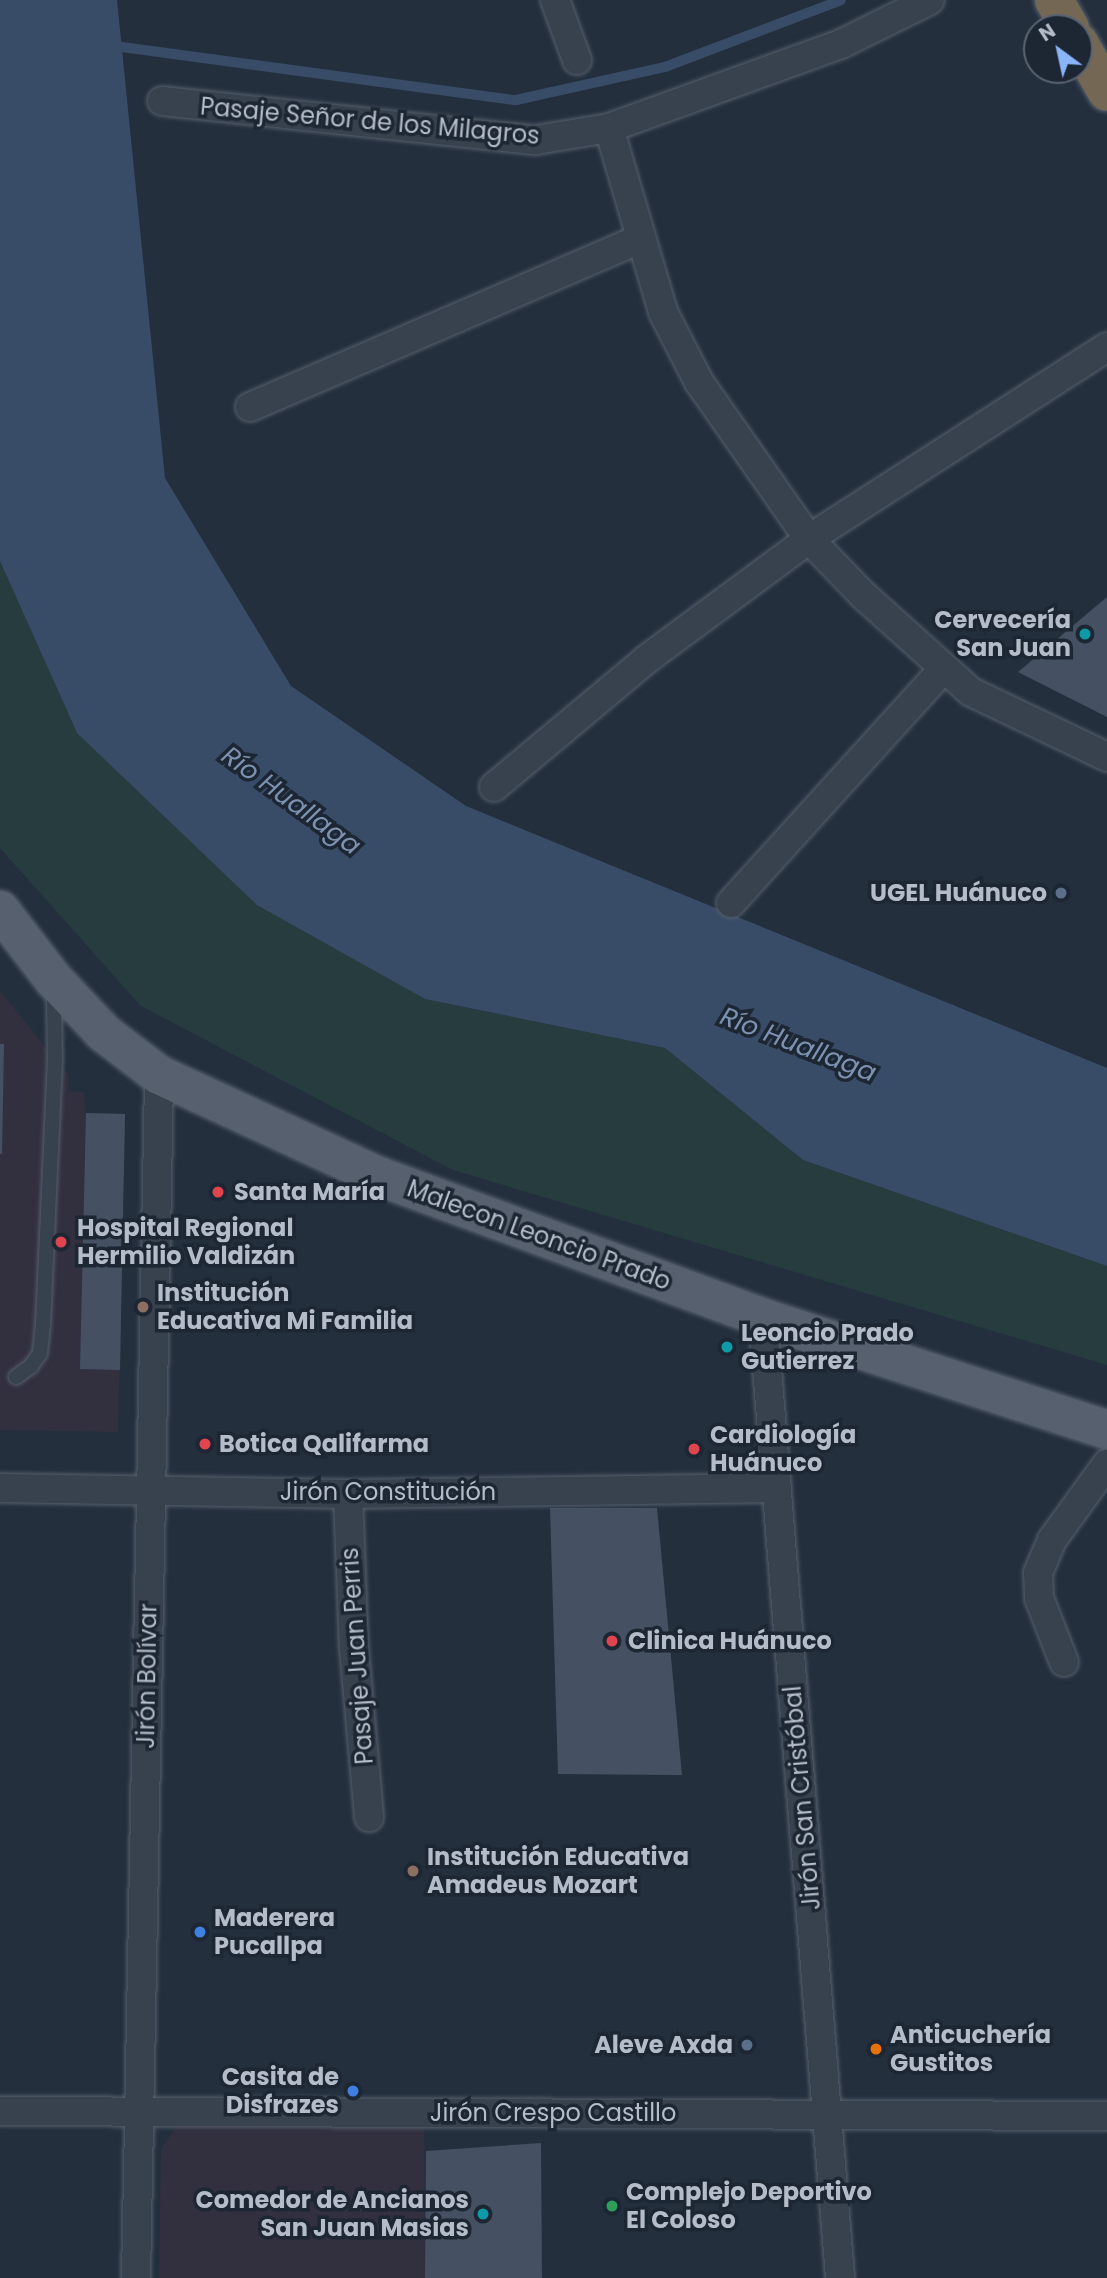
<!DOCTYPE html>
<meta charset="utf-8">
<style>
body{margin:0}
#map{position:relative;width:1107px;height:2278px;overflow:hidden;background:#242f3e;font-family:Poppins,sans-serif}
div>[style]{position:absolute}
.medical>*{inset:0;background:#32303f}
.green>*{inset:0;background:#263c3f}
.water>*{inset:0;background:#394c67}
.stream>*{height:10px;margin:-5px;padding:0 5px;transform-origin:5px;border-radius:5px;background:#394c67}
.building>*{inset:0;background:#455162}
.roads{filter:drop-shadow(0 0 2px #565f6c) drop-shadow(0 0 2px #565f6c)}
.lane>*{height:14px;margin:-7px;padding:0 7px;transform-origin:7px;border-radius:7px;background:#38414e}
.street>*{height:28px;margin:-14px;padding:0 14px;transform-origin:14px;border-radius:14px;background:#38414e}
.primary>*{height:38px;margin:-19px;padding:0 19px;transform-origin:19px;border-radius:19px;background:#56606e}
.highway>*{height:38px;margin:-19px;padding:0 19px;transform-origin:19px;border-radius:19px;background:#746855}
.dots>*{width:19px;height:19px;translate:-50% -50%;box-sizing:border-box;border:4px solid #1d2633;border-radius:50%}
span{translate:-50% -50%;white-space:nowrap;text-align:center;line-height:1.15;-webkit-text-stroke:7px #1d2633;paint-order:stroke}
.street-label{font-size:24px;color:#b4bcc9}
.poi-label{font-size:24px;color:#b4bcc9;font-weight:700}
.right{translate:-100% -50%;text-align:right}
.left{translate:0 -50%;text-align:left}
.water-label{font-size:26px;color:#7c92b1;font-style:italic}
.north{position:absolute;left:1023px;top:14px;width:70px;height:70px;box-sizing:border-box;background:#1d2633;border:2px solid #59626f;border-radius:50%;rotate:327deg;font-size:19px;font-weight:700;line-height:28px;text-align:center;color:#b4bcc9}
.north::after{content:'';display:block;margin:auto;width:24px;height:32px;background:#8ab4f8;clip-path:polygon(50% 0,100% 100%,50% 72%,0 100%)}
</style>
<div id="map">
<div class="medical">
<i style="clip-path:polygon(0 991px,68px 1075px,69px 1091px,84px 1092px,86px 1113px,125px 1114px,118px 1432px,0 1430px)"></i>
<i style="clip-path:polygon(177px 2126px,424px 2128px,425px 2278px,159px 2278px,161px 2149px)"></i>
</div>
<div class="green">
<i style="clip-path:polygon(0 561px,77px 733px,425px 999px,665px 1048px,803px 1160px,1107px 1266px,1107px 1365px,453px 1170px,141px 1006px,0 848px)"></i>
</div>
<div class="water">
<i style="clip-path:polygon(0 0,117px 0,165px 478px,291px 686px,466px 806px,1107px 1068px,1107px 1266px,803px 1160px,665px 1048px,425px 999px,257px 905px,77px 733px,0 561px)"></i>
</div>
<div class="stream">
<i style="left:107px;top:45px;width:413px;rotate:7.7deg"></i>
<i style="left:516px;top:100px;width:153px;rotate:-12.5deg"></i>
<i style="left:665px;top:67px;width:188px;rotate:-20.8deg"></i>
</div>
<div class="building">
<i style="clip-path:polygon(1107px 597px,1107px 717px,1018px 672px)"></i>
<i style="clip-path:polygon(0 1044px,4px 1044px,2px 1154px,0 1154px)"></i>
<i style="clip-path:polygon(86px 1113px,125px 1114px,120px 1370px,80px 1369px)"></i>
<i style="clip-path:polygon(550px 1508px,657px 1508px,682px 1775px,558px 1774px)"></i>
<i style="clip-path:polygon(541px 2143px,542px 2278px,425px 2278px,426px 2151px)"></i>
</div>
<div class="roads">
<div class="lane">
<i style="left:16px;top:1377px;width:19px;rotate:-36deg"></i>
<i style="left:31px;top:1366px;width:16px;rotate:-55deg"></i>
<i style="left:40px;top:1353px;width:29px;rotate:-84deg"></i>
<i style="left:43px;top:1324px;width:265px;rotate:-87.4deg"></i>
<i style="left:55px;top:1059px;width:67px;rotate:-90.9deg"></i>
</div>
<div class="street">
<i style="left:555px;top:0;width:64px;rotate:69.9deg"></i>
<i style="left:162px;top:101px;width:376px;rotate:6deg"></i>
<i style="left:536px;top:140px;width:74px;rotate:-9.3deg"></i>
<i style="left:609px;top:128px;width:247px;rotate:-19.9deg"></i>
<i style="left:841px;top:44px;width:99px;rotate:-26.3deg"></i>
<i style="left:609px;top:128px;width:192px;rotate:73.6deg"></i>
<i style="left:663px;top:312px;width:79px;rotate:62.8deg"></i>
<i style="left:699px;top:382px;width:192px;rotate:55deg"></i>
<i style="left:809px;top:539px;width:78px;rotate:46deg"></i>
<i style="left:863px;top:595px;width:145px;rotate:41.9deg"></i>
<i style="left:971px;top:692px;width:151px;rotate:25.5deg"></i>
<i style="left:250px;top:407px;width:426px;rotate:-23.3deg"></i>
<i style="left:494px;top:787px;width:199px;rotate:-39.9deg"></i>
<i style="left:647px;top:659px;width:202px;rotate:-36.5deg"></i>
<i style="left:809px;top:539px;width:354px;rotate:-32.8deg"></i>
<i style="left:731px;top:903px;width:316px;rotate:-47.8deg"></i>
<i style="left:763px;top:1318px;width:963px;rotate:85.41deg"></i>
<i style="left:0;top:1488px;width:348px;rotate:1deg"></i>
<i style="left:348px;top:1494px;width:429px;rotate:-0.8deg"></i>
<i style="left:348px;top:1494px;width:154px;rotate:87.8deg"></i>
<i style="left:354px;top:1648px;width:170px;rotate:84.9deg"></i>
<i style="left:1064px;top:1662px;width:69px;rotate:-111.3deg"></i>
<i style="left:1039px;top:1598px;width:25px;rotate:-92deg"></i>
<i style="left:1038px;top:1573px;width:36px;rotate:-67deg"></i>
<i style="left:1052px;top:1540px;width:94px;rotate:-54.1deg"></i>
<i style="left:0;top:2111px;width:1107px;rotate:0.26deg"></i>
<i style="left:136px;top:2278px;width:1203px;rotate:-88.9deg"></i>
</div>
<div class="primary">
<i style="left:0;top:910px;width:88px;rotate:52.4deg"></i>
<i style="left:54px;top:980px;width:73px;rotate:46.7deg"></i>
<i style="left:104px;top:1033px;width:69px;rotate:37.4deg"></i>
<i style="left:159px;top:1075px;width:238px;rotate:24.8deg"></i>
<i style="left:375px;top:1175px;width:414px;rotate:20.2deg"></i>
<i style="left:763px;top:1318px;width:362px;rotate:18deg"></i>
</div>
<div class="highway">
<i style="left:1054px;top:0;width:32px;rotate:60deg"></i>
<i style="left:1079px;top:43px;width:56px;rotate:60.3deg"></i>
</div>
</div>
<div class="dots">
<i style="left:1085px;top:634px;background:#0f9aa8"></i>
<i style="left:1061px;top:893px;background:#5c6f8a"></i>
<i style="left:218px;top:1192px;background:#e0444e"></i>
<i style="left:61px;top:1242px;background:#e0444e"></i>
<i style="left:143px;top:1307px;background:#8d6e63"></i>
<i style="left:727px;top:1347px;background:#0f9aa8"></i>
<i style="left:205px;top:1444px;background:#e0444e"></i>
<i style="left:694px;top:1449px;background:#e0444e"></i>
<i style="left:612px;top:1641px;background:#e0444e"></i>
<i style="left:413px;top:1871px;background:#8d6e63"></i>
<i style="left:200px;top:1932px;background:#3f7fe0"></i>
<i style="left:747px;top:2045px;background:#5c6f8a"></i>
<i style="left:876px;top:2049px;background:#e8710a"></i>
<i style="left:353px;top:2091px;background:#3f7fe0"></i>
<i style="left:612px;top:2206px;background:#2e9e5b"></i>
<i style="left:483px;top:2214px;background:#0f9aa8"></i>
</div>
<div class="street-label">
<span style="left:370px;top:121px;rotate:5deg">Pasaje Señor de los Milagros</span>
<span style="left:539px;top:1235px;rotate:20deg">Malecon Leoncio Prado</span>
<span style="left:388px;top:1492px">Jirón Constitución</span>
<span style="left:357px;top:1656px;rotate:-94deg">Pasaje Juan Perris</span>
<span style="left:147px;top:1676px;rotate:-89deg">Jirón Bolívar</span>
<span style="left:802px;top:1798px;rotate:-95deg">Jirón San Cristóbal</span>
<span style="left:553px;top:2113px">Jirón Crespo Castillo</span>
</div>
<div class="poi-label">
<span class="right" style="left:1071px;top:634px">Cervecería<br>San Juan</span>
<span class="right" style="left:1047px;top:893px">UGEL Huánuco</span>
<span class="left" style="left:234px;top:1192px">Santa María</span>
<span class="left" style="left:77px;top:1242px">Hospital Regional<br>Hermilio Valdizán</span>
<span class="left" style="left:157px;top:1307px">Institución<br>Educativa Mi Familia</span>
<span class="left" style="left:741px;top:1347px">Leoncio Prado<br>Gutierrez</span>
<span class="left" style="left:710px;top:1449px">Cardiología<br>Huánuco</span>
<span class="left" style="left:219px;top:1444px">Botica Qalifarma</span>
<span class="left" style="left:628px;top:1641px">Clinica Huánuco</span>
<span class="left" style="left:427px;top:1871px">Institución Educativa<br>Amadeus Mozart</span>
<span class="left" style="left:214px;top:1932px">Maderera<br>Pucallpa</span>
<span class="left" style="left:890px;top:2049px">Anticuchería<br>Gustitos</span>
<span class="right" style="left:733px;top:2045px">Aleve Axda</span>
<span class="right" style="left:339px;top:2091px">Casita de<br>Disfrazes</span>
<span class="left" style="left:626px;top:2206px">Complejo Deportivo<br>El Coloso</span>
<span class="right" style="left:469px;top:2214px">Comedor de Ancianos<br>San Juan Masias</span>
</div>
<div class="water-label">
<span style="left:291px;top:801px;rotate:36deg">Río Huallaga</span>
<span style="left:798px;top:1045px;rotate:21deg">Río Huallaga</span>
</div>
<div class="north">N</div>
</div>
